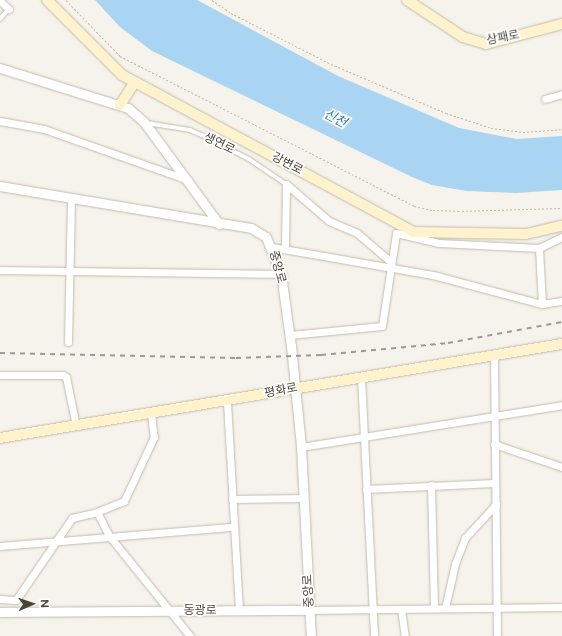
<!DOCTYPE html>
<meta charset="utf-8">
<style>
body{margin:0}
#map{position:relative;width:562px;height:636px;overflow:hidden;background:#f6f3ec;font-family:Figtree,"Noto Sans KR",sans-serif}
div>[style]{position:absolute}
.water>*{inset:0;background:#a9d4f2}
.path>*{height:1px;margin-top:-0.5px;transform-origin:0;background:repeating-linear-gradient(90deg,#c4b79f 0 2px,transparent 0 4px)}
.roads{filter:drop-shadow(0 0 1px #c2bbae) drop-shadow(0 0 1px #c2bbae)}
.service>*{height:3.5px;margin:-1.75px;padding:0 1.75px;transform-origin:1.75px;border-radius:1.75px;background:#fff}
.minor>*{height:7px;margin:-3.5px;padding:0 3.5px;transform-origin:3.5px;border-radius:3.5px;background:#fff}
.tertiary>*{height:9px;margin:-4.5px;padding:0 4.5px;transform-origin:4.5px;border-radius:4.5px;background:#fff}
.secondary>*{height:10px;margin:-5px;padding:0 5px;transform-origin:5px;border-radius:5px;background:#fff3cd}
.rail>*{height:2px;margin-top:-1px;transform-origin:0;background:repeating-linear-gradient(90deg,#9a9a9a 0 5px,transparent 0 10px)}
span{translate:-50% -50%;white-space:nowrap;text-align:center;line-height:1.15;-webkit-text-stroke:3.5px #fff;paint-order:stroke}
.street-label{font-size:12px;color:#4b4439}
.water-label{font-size:13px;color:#2e7ab2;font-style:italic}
.north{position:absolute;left:12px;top:584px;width:40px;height:40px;-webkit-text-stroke:3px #fff;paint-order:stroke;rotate:88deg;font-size:11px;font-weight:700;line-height:16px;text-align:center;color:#4b4439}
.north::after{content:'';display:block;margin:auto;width:14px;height:18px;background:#4b4439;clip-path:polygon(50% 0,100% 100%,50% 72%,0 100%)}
</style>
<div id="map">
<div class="water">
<i style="clip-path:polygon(95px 0,197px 0,338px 76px,459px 128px,517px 139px,562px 136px,562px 190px,516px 193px,467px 191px,432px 185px,412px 177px,152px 51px,120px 27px)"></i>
</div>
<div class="path">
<i style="left:66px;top:0;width:78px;rotate:46deg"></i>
<i style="left:120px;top:56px;width:330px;rotate:27deg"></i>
<i style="left:414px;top:206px;width:19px;rotate:12deg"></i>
<i style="left:433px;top:210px;width:25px;rotate:2deg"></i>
<i style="left:458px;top:211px;width:104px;rotate:-1.7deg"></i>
<i style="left:212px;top:0;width:23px;rotate:34deg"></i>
<i style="left:231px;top:13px;width:112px;rotate:27deg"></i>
<i style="left:331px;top:64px;width:125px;rotate:23.1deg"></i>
<i style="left:446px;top:113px;width:47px;rotate:18.4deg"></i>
<i style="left:491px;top:128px;width:32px;rotate:7deg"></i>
<i style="left:523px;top:132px;width:39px;rotate:-4deg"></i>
</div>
<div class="roads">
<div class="service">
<i style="left:0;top:19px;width:13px;rotate:-48deg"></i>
<i style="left:147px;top:123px;width:44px;rotate:9.2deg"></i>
<i style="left:190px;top:130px;width:13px;rotate:23deg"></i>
<i style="left:202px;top:135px;width:53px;rotate:27.1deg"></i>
<i style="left:249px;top:159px;width:45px;rotate:34deg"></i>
</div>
<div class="minor">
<i style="left:0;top:1px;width:12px;rotate:42deg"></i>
<i style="left:545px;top:99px;width:18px;rotate:-16deg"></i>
<i style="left:0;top:121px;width:45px;rotate:10.3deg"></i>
<i style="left:44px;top:129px;width:153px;rotate:19.5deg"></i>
<i style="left:286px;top:184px;width:57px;rotate:40.7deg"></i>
<i style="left:329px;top:221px;width:30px;rotate:23deg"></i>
<i style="left:357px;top:233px;width:45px;rotate:40.5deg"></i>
<i style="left:272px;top:247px;width:163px;rotate:9.9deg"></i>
<i style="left:433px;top:275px;width:113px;rotate:14.9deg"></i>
<i style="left:542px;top:304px;width:56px;rotate:-93.1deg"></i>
<i style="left:285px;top:249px;width:65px;rotate:-89.1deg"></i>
<i style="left:0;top:270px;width:281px;rotate:0.8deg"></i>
<i style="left:542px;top:304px;width:20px;rotate:-9deg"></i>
<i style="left:290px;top:335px;width:92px;rotate:-5.6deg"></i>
<i style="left:382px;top:326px;width:94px;rotate:-81.4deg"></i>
<i style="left:396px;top:233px;width:44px;rotate:13.1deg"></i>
<i style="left:439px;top:243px;width:100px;rotate:2.9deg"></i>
<i style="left:539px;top:248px;width:25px;rotate:-26deg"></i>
<i style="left:68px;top:342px;width:144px;rotate:-88.8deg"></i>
<i style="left:494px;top:355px;width:281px;rotate:89.4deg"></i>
<i style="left:0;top:375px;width:63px"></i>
<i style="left:63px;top:375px;width:4px;rotate:34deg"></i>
<i style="left:66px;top:377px;width:50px;rotate:78.5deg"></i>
<i style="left:361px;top:378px;width:258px;rotate:87.1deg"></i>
<i style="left:227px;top:402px;width:209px;rotate:86.7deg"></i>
<i style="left:151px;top:414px;width:23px;rotate:83deg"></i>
<i style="left:154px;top:437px;width:71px;rotate:115.1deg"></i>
<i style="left:124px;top:501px;width:29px;rotate:158deg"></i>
<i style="left:97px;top:512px;width:28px;rotate:63deg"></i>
<i style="left:110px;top:537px;width:127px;rotate:51.1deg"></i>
<i style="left:494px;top:444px;width:72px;rotate:18.7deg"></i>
<i style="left:301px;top:447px;width:264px;rotate:-9.1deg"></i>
<i style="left:431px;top:485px;width:123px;rotate:88.6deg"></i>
<i style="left:366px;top:489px;width:128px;rotate:-2.7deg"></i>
<i style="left:232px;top:499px;width:72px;rotate:-0.8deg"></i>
<i style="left:0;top:546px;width:234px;rotate:-4.7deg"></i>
<i style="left:0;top:599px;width:16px;rotate:4deg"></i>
<i style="left:16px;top:600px;width:99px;rotate:-55.7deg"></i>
<i style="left:72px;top:518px;width:26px;rotate:-13deg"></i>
<i style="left:445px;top:608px;width:45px;rotate:-77.2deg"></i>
<i style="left:455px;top:564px;width:28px;rotate:-69deg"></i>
<i style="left:465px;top:538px;width:46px;rotate:-47.6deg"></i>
<i style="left:401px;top:609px;width:27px;rotate:82deg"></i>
<i style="left:310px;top:610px;width:252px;rotate:-0.7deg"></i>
</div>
<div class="tertiary">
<i style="left:0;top:68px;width:134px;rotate:17.4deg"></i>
<i style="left:128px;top:108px;width:21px;rotate:41deg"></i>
<i style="left:144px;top:122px;width:127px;rotate:53.7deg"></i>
<i style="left:0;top:186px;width:254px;rotate:9.5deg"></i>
<i style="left:251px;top:228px;width:17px;rotate:31deg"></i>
<i style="left:266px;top:237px;width:40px;rotate:68deg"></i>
<i style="left:281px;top:274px;width:73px;rotate:82.1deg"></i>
<i style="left:291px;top:346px;width:101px;rotate:84.3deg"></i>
<i style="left:301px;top:447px;width:189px;rotate:87deg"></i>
<i style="left:0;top:612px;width:310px;rotate:-0.4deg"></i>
</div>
<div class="secondary">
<i style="left:47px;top:0;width:106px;rotate:45deg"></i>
<i style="left:122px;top:75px;width:331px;rotate:28.3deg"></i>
<i style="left:413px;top:232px;width:113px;rotate:1deg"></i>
<i style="left:526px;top:234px;width:37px;rotate:-13deg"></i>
<i style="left:407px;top:0;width:67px;rotate:33.5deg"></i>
<i style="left:463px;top:37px;width:24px;rotate:17deg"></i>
<i style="left:486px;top:44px;width:79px;rotate:-14.7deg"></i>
<i style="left:120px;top:105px;width:27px;rotate:-57deg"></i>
<i style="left:0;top:438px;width:570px;rotate:-9.5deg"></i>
</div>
</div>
<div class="rail">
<i style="left:0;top:353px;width:236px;rotate:1.2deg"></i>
<i style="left:236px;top:358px;width:85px;rotate:-2deg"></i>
<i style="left:321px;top:355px;width:128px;rotate:-5.4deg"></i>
<i style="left:448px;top:343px;width:116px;rotate:-10.4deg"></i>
</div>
<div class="street-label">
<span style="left:503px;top:38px;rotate:-11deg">상패로</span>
<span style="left:219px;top:144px;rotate:26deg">생연로</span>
<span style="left:287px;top:164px;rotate:28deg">강변로</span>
<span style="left:277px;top:267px;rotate:75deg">중앙로</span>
<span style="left:281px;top:391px;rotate:-11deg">평화로</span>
<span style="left:309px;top:591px;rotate:-93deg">중앙로</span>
<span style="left:200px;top:611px">동광로</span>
</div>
<div class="water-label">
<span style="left:335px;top:119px;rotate:28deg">신천</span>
</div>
<div class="north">N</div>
</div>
